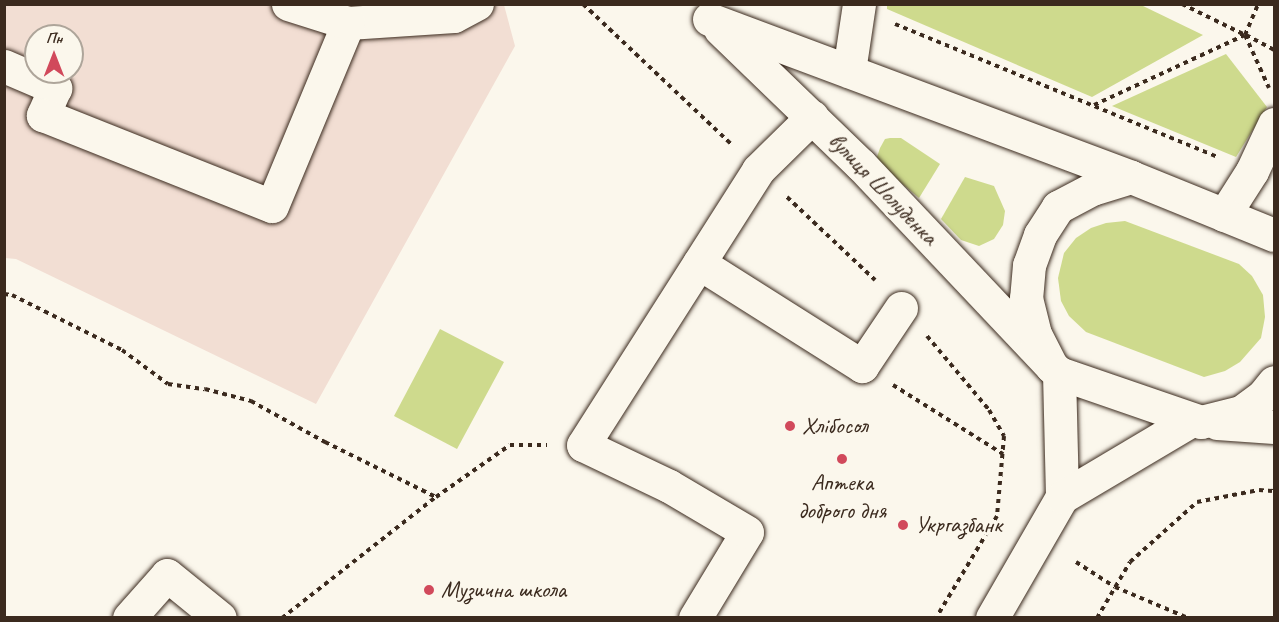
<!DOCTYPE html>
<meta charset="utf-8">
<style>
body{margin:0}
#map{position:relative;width:1279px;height:622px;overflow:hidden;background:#fbf7ec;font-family:Caveat,sans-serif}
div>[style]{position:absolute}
.built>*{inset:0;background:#f2ded3}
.green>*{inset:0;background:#ceda8d}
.path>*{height:4px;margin-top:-2px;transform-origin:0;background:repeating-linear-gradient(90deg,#3b2a1e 0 4.5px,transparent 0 9px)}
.roads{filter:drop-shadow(0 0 2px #3b2a1e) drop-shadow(0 0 2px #3b2a1e)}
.minor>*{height:33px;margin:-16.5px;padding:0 16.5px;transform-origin:16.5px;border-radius:16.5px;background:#fbf7ec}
.major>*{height:33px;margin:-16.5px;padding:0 16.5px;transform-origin:16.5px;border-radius:16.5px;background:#fbf7ec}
.dots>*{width:16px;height:16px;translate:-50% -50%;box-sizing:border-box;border:3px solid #fbf7ec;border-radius:50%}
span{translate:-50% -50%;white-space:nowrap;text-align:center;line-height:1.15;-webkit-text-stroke:6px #fbf7ec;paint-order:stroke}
.street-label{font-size:24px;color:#3b2a1e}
.poi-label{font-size:24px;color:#3b2a1e}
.left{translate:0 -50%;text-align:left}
.frame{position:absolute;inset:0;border:6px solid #3b2a1e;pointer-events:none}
.north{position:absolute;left:24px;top:24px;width:60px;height:60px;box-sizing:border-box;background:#fbf7ec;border:2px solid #aea59a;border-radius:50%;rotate:0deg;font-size:16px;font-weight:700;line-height:24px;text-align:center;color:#3b2a1e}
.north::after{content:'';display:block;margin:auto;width:21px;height:27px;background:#d1495b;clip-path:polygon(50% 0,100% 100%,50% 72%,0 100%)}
</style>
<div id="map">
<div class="built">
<i style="clip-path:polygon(evenodd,5px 5px,504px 5px,515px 46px,316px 404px,16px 259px,5px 258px,5px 5px,36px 36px,72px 36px,72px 72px,36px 72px,36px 36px)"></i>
</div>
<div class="green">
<i style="clip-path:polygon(887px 5px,1141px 5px,1203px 35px,1092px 97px,887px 9px)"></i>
<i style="clip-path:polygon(1226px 54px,1267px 107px,1236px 157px,1112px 106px)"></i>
<i style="clip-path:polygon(890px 138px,901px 138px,940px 164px,919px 198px,881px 166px,877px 157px,880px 148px,885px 139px)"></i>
<i style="clip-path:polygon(965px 177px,994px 186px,1005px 211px,1003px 225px,994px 239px,979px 246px,961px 240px,941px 219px)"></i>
<i style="clip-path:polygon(1125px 221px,1239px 264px,1252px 276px,1263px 295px,1265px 317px,1261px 338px,1240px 362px,1225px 371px,1204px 377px,1086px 332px,1069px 316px,1061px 301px,1058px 278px,1064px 253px,1076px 238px,1091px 228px,1106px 223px)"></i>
<i style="clip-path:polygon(440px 329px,504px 362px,457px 449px,394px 416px)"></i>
</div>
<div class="path">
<i style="left:583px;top:4px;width:204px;rotate:43.4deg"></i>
<i style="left:1182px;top:4px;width:70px;rotate:26.2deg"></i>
<i style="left:1245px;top:35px;width:58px;rotate:65.6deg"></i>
<i style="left:895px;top:24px;width:349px;rotate:22.4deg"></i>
<i style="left:1246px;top:35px;width:32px;rotate:28deg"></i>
<i style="left:1094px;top:105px;width:166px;rotate:-24.9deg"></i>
<i style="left:1245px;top:35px;width:34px;rotate:-67deg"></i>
<i style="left:787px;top:197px;width:121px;rotate:43.3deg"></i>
<i style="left:4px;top:294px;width:8px;rotate:7deg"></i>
<i style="left:12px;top:295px;width:123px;rotate:26.6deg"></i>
<i style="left:122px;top:350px;width:57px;rotate:36.5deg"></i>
<i style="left:168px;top:384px;width:37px;rotate:8deg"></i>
<i style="left:205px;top:389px;width:48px;rotate:14.6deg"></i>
<i style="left:251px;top:401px;width:85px;rotate:29deg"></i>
<i style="left:325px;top:442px;width:124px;rotate:26.4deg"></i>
<i style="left:927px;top:336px;width:97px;rotate:50deg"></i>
<i style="left:989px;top:410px;width:30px;rotate:60deg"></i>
<i style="left:1004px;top:436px;width:80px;rotate:95deg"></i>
<i style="left:997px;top:516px;width:119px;rotate:120.9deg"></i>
<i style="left:893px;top:385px;width:130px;rotate:32.1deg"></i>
<i style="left:1076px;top:562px;width:46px;rotate:32.7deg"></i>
<i style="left:1115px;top:587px;width:79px;rotate:23deg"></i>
<i style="left:282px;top:618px;width:196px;rotate:-38.2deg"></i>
<i style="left:436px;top:497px;width:90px;rotate:-35.1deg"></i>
<i style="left:510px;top:445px;width:37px"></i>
<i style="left:1097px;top:618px;width:65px;rotate:-59.5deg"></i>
<i style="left:1130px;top:562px;width:90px;rotate:-41.8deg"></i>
<i style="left:1197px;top:502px;width:63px;rotate:-11deg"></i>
<i style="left:1259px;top:490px;width:15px;rotate:4deg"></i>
</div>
<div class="roads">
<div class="minor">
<i style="left:348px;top:23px;width:106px;rotate:-3.8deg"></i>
<i style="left:454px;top:16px;width:26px;rotate:-28deg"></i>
<i style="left:4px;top:66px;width:56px;rotate:23.3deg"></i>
<i style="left:55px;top:88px;width:30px;rotate:114deg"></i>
<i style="left:43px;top:115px;width:246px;rotate:21.7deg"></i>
<i style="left:272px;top:206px;width:198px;rotate:-67.4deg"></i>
<i style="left:348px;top:23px;width:63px;rotate:-162.4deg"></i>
<i style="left:849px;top:71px;width:68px;rotate:-81.5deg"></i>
<i style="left:1224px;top:215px;width:52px;rotate:-57.5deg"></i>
<i style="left:1252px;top:171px;width:52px;rotate:-64.9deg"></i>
<i style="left:699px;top:263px;width:193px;rotate:32.3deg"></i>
<i style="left:862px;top:366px;width:70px;rotate:-56.1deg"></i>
<i style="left:1059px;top:373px;width:124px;rotate:88.6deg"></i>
<i style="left:129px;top:618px;width:57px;rotate:-48.5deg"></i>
<i style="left:167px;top:575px;width:68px;rotate:39.1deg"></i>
<i style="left:695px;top:618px;width:100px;rotate:-58.8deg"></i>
<i style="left:747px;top:532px;width:91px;rotate:-149.5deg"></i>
<i style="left:669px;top:486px;width:95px;rotate:-154.5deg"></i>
<i style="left:583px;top:445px;width:326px;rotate:-57.5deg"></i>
<i style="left:758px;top:170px;width:76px;rotate:-44.5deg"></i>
<i style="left:992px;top:618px;width:140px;rotate:-60deg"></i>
<i style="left:1062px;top:497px;width:149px;rotate:-30.7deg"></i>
</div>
<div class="major">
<i style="left:709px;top:19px;width:451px;rotate:20.5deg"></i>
<i style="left:1131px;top:177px;width:154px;rotate:22.1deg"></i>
<i style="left:720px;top:29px;width:196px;rotate:44deg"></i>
<i style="left:861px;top:165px;width:277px;rotate:46.6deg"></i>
<i style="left:1131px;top:177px;width:39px;rotate:163deg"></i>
<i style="left:1094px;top:188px;width:41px;rotate:152.2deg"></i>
<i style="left:1058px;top:207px;width:33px;rotate:123deg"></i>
<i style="left:1040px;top:235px;width:32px;rotate:110deg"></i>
<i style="left:1029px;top:265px;width:33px;rotate:95deg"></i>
<i style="left:1026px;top:298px;width:37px;rotate:76deg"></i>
<i style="left:1035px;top:334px;width:36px;rotate:63deg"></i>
<i style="left:1051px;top:366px;width:11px;rotate:41deg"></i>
<i style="left:1059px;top:373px;width:150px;rotate:19deg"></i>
<i style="left:1201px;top:422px;width:41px;rotate:-14deg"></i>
<i style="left:1241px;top:412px;width:26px;rotate:-36deg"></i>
<i style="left:1262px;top:397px;width:19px;rotate:-51deg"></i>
<i style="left:1217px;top:423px;width:57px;rotate:4deg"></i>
</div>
</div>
<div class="dots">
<i style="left:790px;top:426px;background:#d1495b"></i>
<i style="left:842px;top:459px;background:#d1495b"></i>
<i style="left:903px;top:525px;background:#d1495b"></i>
<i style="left:429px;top:590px;background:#d1495b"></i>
</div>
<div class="street-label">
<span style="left:883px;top:189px;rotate:46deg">вулиця Шолуденка</span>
</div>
<div class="poi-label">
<span class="left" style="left:802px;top:426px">Хлібосол</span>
<span style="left:842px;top:497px">Аптека<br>доброго дня</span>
<span class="left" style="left:915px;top:525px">Укргазбанк</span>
<span class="left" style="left:441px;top:590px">Музична школа</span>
</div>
<div class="frame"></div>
<div class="north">Пн</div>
</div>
